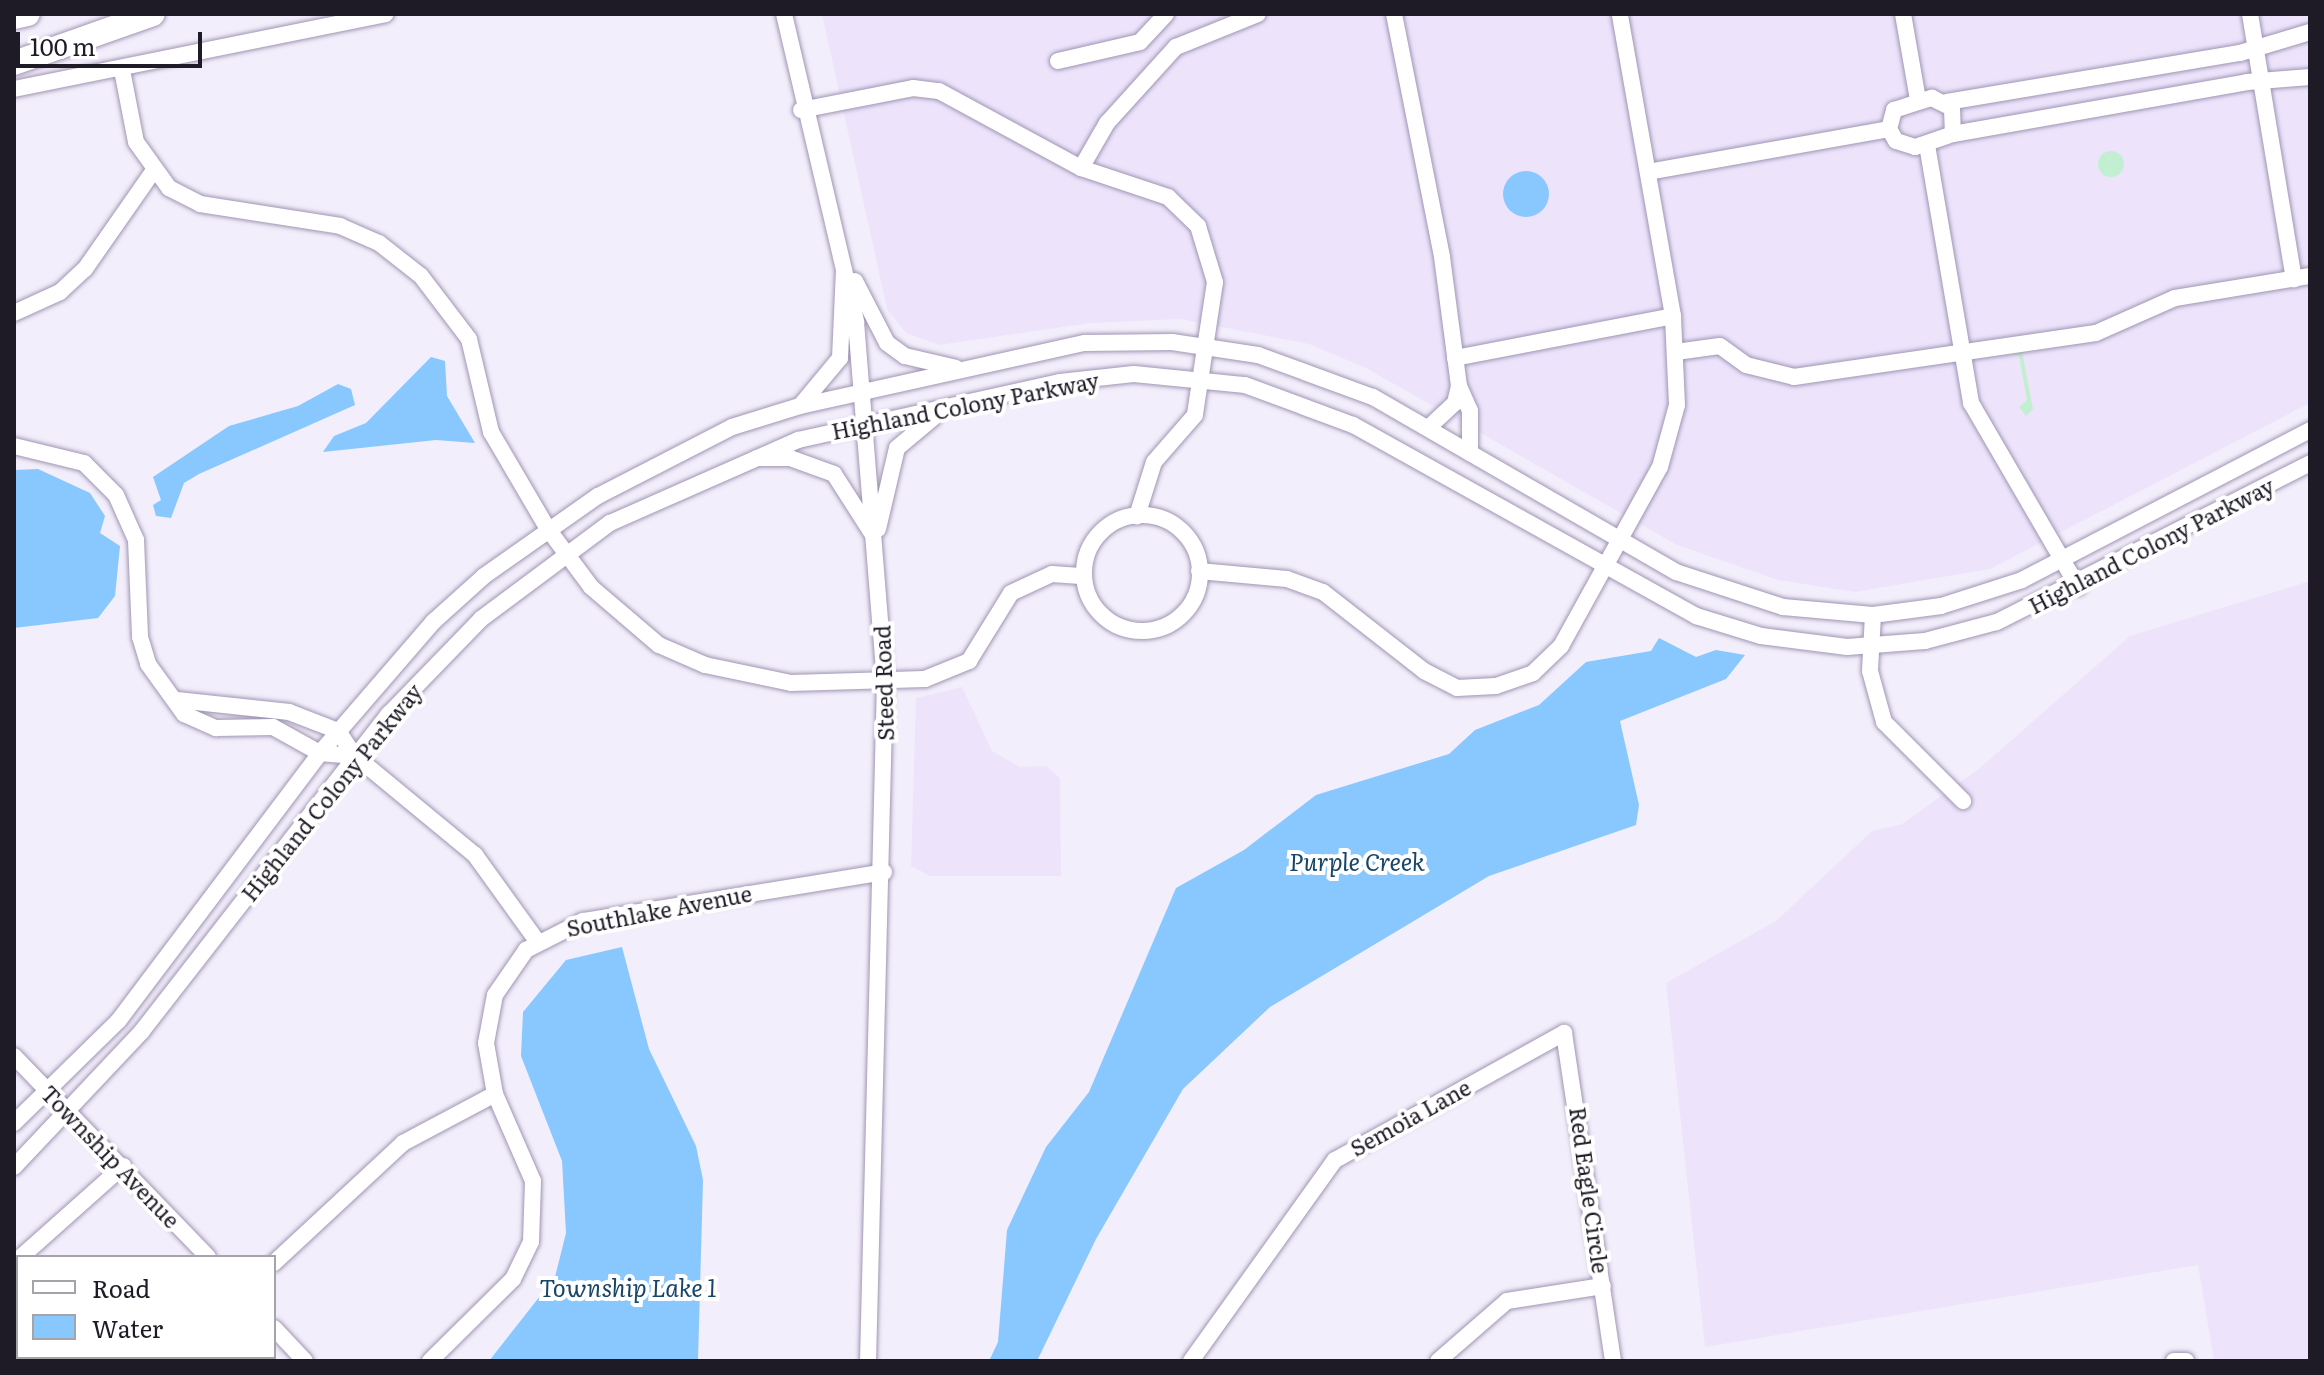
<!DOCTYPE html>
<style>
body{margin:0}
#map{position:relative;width:2324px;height:1375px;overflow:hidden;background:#f3eefb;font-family:Literata,serif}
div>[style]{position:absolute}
.built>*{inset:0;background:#ede4fc}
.green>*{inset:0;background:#c2efd1}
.round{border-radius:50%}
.water>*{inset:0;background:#88c8fe}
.roads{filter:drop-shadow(0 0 2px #a095b3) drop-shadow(0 0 2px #a095b3)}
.minor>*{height:16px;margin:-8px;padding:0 8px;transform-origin:8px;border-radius:8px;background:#fff}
.minor>.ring{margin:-8px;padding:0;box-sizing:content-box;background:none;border:16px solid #fff;border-radius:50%}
.highway>*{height:24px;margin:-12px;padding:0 12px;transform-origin:12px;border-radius:12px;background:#fff}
span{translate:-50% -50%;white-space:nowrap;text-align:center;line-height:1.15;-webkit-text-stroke:8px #fff;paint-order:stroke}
.street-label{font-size:22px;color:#1f1b26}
.water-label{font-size:24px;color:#184669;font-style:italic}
.frame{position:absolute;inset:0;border:16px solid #1f1b26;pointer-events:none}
.legend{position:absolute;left:16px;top:1255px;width:260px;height:104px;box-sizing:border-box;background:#fff;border:2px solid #a5a4a8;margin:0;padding:10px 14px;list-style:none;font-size:24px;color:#1f1b26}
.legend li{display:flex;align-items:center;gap:16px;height:40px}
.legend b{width:40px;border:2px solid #a5a4a8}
.scale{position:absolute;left:16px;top:32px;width:186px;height:36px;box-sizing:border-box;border:4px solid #1f1b26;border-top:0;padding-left:10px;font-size:24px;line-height:28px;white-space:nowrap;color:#1f1b26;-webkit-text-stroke:6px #fff;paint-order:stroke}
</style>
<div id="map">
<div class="built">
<i style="clip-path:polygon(822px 14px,2310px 14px,2310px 403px,1990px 569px,1855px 592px,1778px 580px,1677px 545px,1366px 368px,1309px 344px,1180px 319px,1091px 323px,939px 345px,906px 333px,887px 309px)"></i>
<i style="clip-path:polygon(2310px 581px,2310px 1361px,2214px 1361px,2198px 1265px,1705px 1347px,1666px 983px,1776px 921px,1872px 831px,1902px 824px,1980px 768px,2130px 636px)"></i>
<i style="clip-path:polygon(962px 687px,992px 751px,1020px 767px,1046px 766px,1060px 778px,1061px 876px,930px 876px,911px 866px,916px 698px)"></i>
</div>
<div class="green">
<i class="round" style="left:2098px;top:151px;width:26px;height:26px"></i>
<i style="clip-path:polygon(2022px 351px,2033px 409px,2026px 416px,2019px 407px,2027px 400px,2019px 356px,2006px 352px)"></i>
</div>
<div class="water">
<i class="round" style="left:1503px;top:171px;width:46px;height:46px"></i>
<i style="clip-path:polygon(431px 357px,445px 361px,447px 396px,475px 443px,436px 440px,323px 452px,334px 436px,366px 423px)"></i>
<i style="clip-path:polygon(338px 384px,351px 389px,355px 405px,199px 474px,184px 483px,171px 518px,156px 516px,153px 505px,161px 500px,153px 477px,229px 426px,298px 406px)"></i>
<i style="clip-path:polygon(38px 469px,90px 493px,105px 516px,100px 533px,120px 546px,115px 596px,98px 618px,14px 628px,14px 470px)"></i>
<i style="clip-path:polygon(1659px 638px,1696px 657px,1716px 650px,1745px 655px,1726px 679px,1620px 721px,1639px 805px,1636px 825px,1489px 876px,1270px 1007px,1183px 1089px,1096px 1239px,1037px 1361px,989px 1361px,998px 1342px,1007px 1230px,1046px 1147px,1089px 1092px,1176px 888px,1244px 850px,1316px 795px,1449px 754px,1475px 730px,1539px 705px,1586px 662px,1651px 651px)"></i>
<i style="clip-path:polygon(622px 947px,649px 1049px,696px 1146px,703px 1180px,698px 1361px,489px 1361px,555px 1277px,566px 1233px,562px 1161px,521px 1056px,523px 1012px,566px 960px)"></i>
</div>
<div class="roads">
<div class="minor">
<i style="left:784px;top:14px;width:316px;rotate:76.8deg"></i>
<i style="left:856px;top:322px;width:360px;rotate:85.4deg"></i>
<i style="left:885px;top:681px;width:680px;rotate:91.43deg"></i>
<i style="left:1394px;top:14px;width:248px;rotate:78.8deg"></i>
<i style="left:1442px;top:257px;width:130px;rotate:82.5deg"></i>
<i style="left:1459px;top:386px;width:27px;rotate:66deg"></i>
<i style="left:1470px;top:411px;width:42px;rotate:90deg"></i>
<i style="left:1903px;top:14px;width:87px;rotate:80.1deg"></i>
<i style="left:2250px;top:14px;width:269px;rotate:80.6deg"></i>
<i style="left:1058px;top:61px;width:84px;rotate:-13deg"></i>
<i style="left:1140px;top:42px;width:38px;rotate:-47deg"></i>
<i style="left:122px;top:70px;width:73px;rotate:79deg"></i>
<i style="left:136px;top:142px;width:57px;rotate:54.3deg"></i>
<i style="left:169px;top:188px;width:35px;rotate:27deg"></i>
<i style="left:200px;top:204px;width:142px;rotate:8.9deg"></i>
<i style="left:340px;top:226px;width:43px;rotate:23.6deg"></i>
<i style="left:379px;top:243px;width:53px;rotate:38.2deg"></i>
<i style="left:421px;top:276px;width:79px;rotate:52.7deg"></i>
<i style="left:469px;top:339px;width:96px;rotate:76.7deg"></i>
<i style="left:491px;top:432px;width:113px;rotate:59.6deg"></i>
<i style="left:548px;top:529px;width:72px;rotate:53.4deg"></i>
<i style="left:591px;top:587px;width:89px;rotate:40.5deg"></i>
<i style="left:659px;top:645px;width:50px;rotate:23.5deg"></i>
<i style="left:705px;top:665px;width:88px;rotate:11.8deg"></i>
<i style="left:791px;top:683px;width:134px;rotate:-1.7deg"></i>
<i style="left:925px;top:679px;width:48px;rotate:-22.2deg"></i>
<i style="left:969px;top:661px;width:80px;rotate:-58.3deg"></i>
<i style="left:1011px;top:593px;width:45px;rotate:-24.9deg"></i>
<i style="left:1052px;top:574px;width:32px;rotate:4deg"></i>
<i style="left:14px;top:89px;width:379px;rotate:-11.4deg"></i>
<i style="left:1932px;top:98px;width:22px;rotate:27deg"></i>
<i style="left:1952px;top:108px;width:26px;rotate:88deg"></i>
<i style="left:1953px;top:134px;width:40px;rotate:161.1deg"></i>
<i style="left:1915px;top:147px;width:20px;rotate:-162deg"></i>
<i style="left:1896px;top:141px;width:14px;rotate:-120deg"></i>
<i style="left:1889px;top:129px;width:20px;rotate:-75deg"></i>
<i style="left:1894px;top:110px;width:40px;rotate:-18deg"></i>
<i style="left:1947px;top:102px;width:297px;rotate:-9.5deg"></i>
<i style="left:2240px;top:53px;width:73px;rotate:-16.7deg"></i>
<i style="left:801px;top:110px;width:114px;rotate:-11.1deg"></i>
<i style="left:913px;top:88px;width:26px;rotate:7deg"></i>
<i style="left:939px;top:91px;width:162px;rotate:28.5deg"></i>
<i style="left:1081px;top:168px;width:92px;rotate:18.4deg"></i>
<i style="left:1168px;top:197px;width:42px;rotate:44deg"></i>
<i style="left:1198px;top:226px;width:59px;rotate:73.1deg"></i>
<i style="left:1215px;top:282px;width:134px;rotate:98.6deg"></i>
<i style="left:1195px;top:415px;width:62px;rotate:131.1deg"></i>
<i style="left:1154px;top:462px;width:57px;rotate:107.5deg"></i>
<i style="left:1953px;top:134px;width:299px;rotate:-10deg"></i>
<i style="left:2247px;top:82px;width:63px;rotate:-4.5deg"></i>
<i style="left:1927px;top:145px;width:262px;rotate:80.3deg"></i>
<i style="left:1971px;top:403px;width:213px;rotate:59.8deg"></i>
<i style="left:1081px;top:168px;width:52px;rotate:-60deg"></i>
<i style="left:1107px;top:123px;width:103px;rotate:-47.8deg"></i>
<i style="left:1176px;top:47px;width:88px;rotate:-21.9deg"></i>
<i style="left:1648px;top:172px;width:245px;rotate:-10.1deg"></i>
<i style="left:855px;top:281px;width:70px;rotate:62.7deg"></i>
<i style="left:887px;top:343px;width:22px;rotate:36deg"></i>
<i style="left:905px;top:356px;width:52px;rotate:13.2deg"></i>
<i style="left:14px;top:313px;width:51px;rotate:-24.5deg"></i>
<i style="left:60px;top:292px;width:34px;rotate:-43deg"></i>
<i style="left:85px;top:269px;width:121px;rotate:-55.1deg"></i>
<i style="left:1676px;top:352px;width:44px;rotate:-7.8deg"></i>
<i style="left:1720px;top:346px;width:32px;rotate:36deg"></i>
<i style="left:1746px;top:365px;width:49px;rotate:14deg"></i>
<i style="left:1794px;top:377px;width:305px;rotate:-8.3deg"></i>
<i style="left:2096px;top:333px;width:86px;rotate:-23.9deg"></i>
<i style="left:2175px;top:298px;width:137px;rotate:-9.3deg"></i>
<i style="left:1455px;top:358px;width:222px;rotate:-10.9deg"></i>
<i style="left:800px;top:406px;width:62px;rotate:-50.2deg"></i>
<i style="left:840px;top:358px;width:88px;rotate:-87.4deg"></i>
<i style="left:1428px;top:428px;width:37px;rotate:-43deg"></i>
<i style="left:1455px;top:403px;width:17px;rotate:-77deg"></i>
<i style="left:14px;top:446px;width:72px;rotate:13.7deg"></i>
<i style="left:84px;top:463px;width:45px;rotate:45deg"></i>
<i style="left:116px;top:495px;width:49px;rotate:66deg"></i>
<i style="left:136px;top:540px;width:97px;rotate:87.6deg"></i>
<i style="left:140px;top:637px;width:28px;rotate:73deg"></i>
<i style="left:148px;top:664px;width:62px;rotate:54.2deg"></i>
<i style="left:184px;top:714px;width:35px;rotate:24deg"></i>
<i style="left:216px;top:728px;width:57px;rotate:-1deg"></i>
<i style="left:273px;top:727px;width:54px;rotate:29deg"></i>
<i style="left:320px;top:753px;width:35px;rotate:5deg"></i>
<i style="left:757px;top:458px;width:33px"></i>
<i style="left:790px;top:458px;width:47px;rotate:20deg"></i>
<i style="left:834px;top:474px;width:72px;rotate:57.4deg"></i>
<i class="ring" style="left:1084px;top:515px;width:100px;height:100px"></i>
<i style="left:878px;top:529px;width:83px;rotate:-76.8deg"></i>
<i style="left:897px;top:448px;width:47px;rotate:-39.8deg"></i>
<i style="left:1199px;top:571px;width:88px;rotate:5.2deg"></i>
<i style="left:1287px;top:579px;width:38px;rotate:20deg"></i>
<i style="left:1323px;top:592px;width:128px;rotate:38deg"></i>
<i style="left:1424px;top:671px;width:37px;rotate:27deg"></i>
<i style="left:1457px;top:688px;width:39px;rotate:-3deg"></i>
<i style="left:1496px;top:686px;width:39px;rotate:-19deg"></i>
<i style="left:1533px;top:673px;width:39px;rotate:-44deg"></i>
<i style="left:1561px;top:646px;width:205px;rotate:-61.1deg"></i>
<i style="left:1660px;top:467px;width:64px;rotate:-74.7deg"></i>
<i style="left:1677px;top:405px;width:89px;rotate:-92.6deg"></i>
<i style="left:1673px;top:316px;width:307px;rotate:-100deg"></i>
<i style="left:1873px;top:615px;width:56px;rotate:93.1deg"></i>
<i style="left:1870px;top:671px;width:53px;rotate:74.6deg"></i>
<i style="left:1884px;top:722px;width:112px;rotate:45deg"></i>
<i style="left:177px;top:700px;width:113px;rotate:6.1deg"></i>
<i style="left:289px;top:712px;width:53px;rotate:21.2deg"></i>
<i style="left:338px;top:731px;width:30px;rotate:56deg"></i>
<i style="left:355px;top:756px;width:156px;rotate:39.5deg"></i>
<i style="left:475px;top:855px;width:106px;rotate:54.2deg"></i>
<i style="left:14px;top:1056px;width:279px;rotate:46deg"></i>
<i style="left:14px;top:1123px;width:147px;rotate:-44.4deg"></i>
<i style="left:119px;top:1020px;width:334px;rotate:-53deg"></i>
<i style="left:320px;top:753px;width:173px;rotate:-49.2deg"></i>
<i style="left:433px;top:622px;width:69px;rotate:-42deg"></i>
<i style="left:484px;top:576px;width:139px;rotate:-35.1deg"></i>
<i style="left:598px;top:496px;width:151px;rotate:-27.2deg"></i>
<i style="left:732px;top:427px;width:71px;rotate:-17.2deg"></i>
<i style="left:800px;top:406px;width:292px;rotate:-12.5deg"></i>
<i style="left:1085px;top:343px;width:87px;rotate:-0.7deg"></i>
<i style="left:1172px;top:342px;width:87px;rotate:8.6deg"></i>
<i style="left:1258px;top:355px;width:122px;rotate:20.1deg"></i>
<i style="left:1373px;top:397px;width:350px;rotate:30deg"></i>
<i style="left:1676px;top:572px;width:113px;rotate:18.1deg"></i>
<i style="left:1783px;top:607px;width:90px;rotate:5.1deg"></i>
<i style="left:1873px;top:615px;width:69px;rotate:-7.5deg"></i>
<i style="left:1941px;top:606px;width:85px;rotate:-17.8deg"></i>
<i style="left:2022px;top:580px;width:325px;rotate:-27.5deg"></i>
<i style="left:14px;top:1167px;width:187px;rotate:-46.7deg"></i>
<i style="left:142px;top:1031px;width:402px;rotate:-52.1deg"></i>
<i style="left:389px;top:714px;width:132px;rotate:-45.9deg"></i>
<i style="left:481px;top:619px;width:161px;rotate:-36.7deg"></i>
<i style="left:610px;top:523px;width:206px;rotate:-23.8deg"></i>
<i style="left:798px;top:440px;width:268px;rotate:-12.5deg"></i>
<i style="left:1060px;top:382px;width:74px;rotate:-6.2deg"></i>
<i style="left:1134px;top:374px;width:112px;rotate:5.7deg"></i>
<i style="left:1245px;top:385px;width:115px;rotate:20.3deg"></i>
<i style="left:1353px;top:425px;width:393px;rotate:29.1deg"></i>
<i style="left:1696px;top:616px;width:68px;rotate:17.1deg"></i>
<i style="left:1761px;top:636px;width:87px;rotate:7.3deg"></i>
<i style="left:1847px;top:647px;width:78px;rotate:-4.4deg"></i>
<i style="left:1925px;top:641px;width:74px;rotate:-14.8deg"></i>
<i style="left:1997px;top:622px;width:351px;rotate:-26.9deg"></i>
<i style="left:21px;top:1257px;width:137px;rotate:-41.7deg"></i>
<i style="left:274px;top:1263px;width:176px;rotate:-42.9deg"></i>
<i style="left:403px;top:1143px;width:104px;rotate:-28deg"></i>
<i style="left:274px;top:1328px;width:45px;rotate:46.8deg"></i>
<i style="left:177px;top:1361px;width:6px;rotate:-45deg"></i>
<i style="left:430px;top:1361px;width:117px;rotate:-44.7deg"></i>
<i style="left:513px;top:1279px;width:41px;rotate:-64.1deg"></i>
<i style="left:531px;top:1242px;width:61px;rotate:-88.1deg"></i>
<i style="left:533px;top:1181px;width:95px;rotate:-113.6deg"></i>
<i style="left:495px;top:1094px;width:52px;rotate:-100deg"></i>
<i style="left:486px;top:1043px;width:49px;rotate:-79.4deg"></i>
<i style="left:495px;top:995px;width:55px;rotate:-55.4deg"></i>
<i style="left:526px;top:950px;width:64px;rotate:-27deg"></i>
<i style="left:583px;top:921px;width:305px;rotate:-9.2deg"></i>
<i style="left:1191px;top:1361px;width:247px;rotate:-54.4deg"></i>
<i style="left:1335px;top:1160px;width:262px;rotate:-29deg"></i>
<i style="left:1564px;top:1033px;width:332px;rotate:81.5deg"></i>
<i style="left:1438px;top:1361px;width:91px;rotate:-41deg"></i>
<i style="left:1507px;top:1301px;width:97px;rotate:-8.9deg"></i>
<i style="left:2174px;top:1361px;width:12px"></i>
</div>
<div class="highway">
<i style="left:14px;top:17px;width:14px;rotate:-12deg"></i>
<i style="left:14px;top:63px;width:147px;rotate:-19.4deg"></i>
</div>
</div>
<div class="street-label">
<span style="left:965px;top:405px;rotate:-11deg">Highland Colony Parkway</span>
<span style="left:2151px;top:545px;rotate:-27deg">Highland Colony Parkway</span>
<span style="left:883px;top:683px;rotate:-92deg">Steed Road</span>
<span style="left:331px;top:792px;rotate:-51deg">Highland Colony Parkway</span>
<span style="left:659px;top:910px;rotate:-11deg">Southlake Avenue</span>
<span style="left:1410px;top:1117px;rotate:-29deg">Semoia Lane</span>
<span style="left:111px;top:1156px;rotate:46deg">Township Avenue</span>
<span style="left:1590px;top:1190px;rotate:82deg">Red Eagle Circle</span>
</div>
<div class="water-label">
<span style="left:1357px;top:861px">Purple Creek</span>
<span style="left:628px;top:1287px">Township Lake 1</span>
</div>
<div class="frame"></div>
<ul class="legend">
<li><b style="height:10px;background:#fff"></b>Road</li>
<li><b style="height:22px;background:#88c8fe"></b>Water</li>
</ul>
<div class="scale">100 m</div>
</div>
